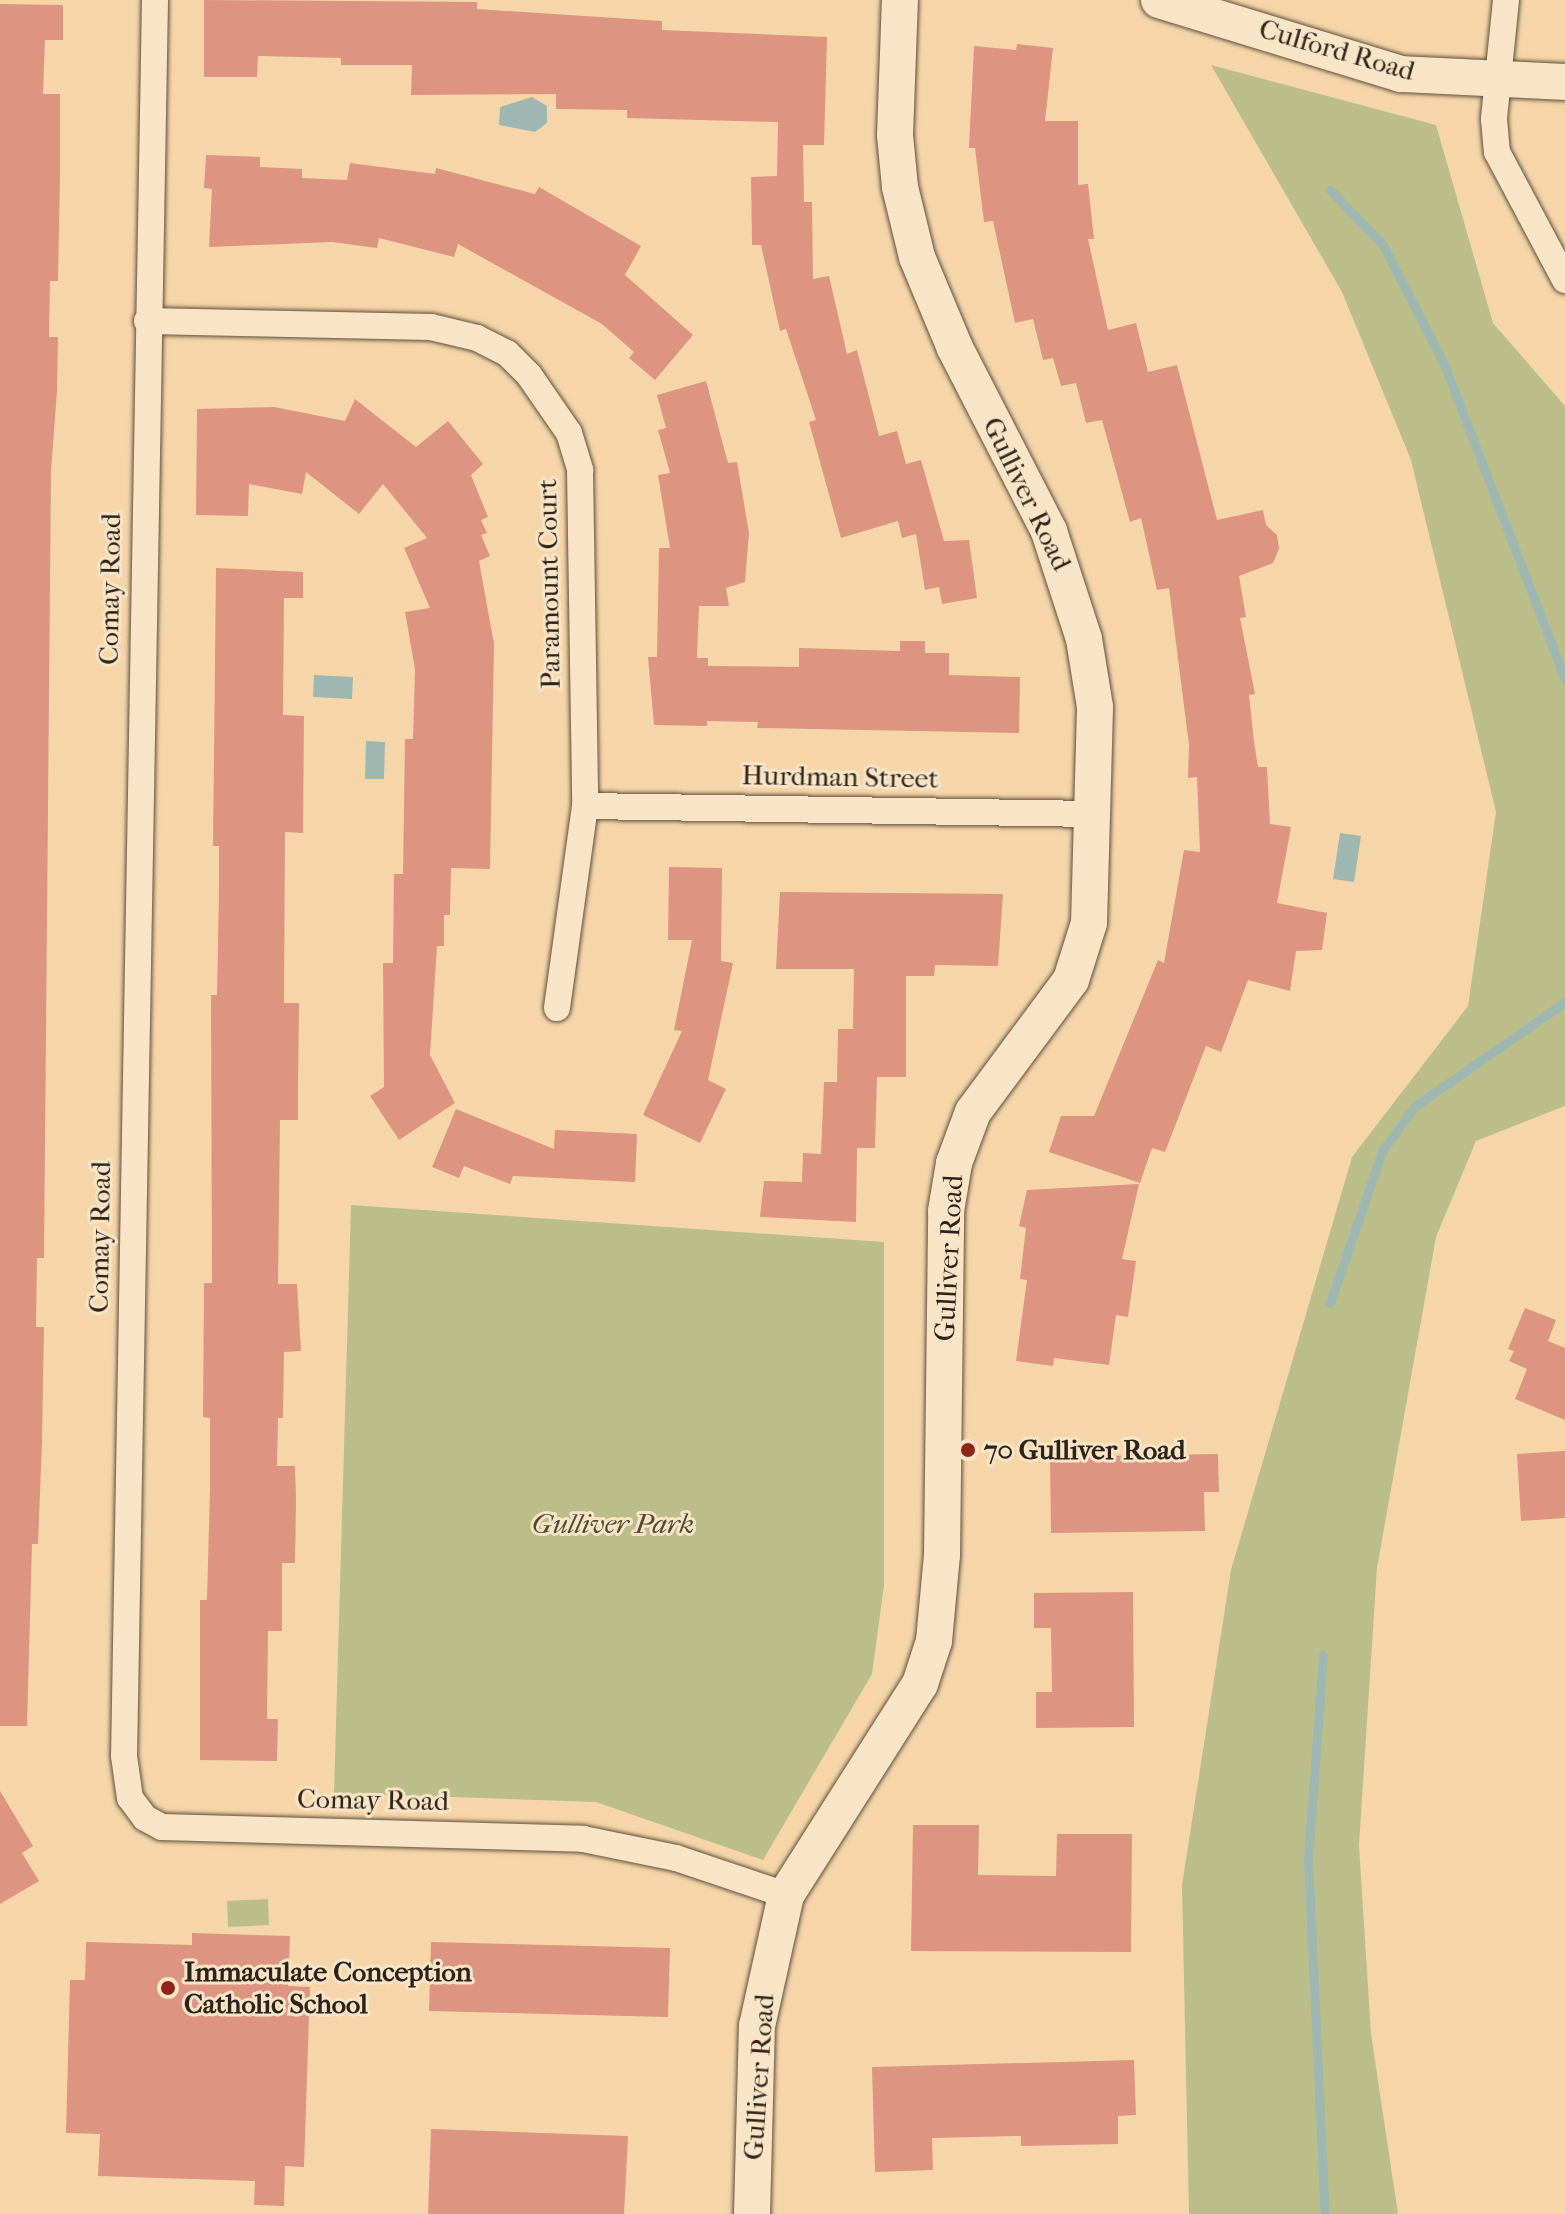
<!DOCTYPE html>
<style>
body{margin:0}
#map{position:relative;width:1565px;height:2214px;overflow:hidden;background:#f6d6a9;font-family:"IM FELL French Canon",serif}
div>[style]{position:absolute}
.green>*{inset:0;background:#bbbe89}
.water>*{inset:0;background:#9eb7b1}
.stream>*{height:9px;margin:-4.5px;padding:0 4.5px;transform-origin:4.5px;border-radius:4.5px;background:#9eb7b1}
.building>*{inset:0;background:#dd9481}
.roads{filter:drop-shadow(0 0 2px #5f503c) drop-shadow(0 0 2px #5f503c)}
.street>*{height:26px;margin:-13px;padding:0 13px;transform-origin:13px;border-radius:13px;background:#f9e4c7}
.secondary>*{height:36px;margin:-18px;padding:0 18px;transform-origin:18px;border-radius:18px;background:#f9e4c7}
.dots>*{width:22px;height:22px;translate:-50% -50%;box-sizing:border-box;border:4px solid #f9e4c7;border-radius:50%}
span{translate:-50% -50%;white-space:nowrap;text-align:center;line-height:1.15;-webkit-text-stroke:6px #f9e4c7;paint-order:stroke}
.street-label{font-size:28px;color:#2d2318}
.poi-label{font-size:28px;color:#2d2318;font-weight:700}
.left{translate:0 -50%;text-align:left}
.park-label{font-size:28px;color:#504a34;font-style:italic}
</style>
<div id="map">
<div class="green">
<i style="clip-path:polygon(1211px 65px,1436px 125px,1493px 323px,1565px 406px,1565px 1106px,1476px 1141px,1436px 1237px,1377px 1568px,1359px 1845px,1371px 2034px,1398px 2214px,1189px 2214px,1182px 1885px,1231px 1570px,1352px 1157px,1468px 1006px,1496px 812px,1411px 460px,1342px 292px)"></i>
<i style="clip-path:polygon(351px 1205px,884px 1242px,884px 1585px,872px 1674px,763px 1860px,596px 1802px,334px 1793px)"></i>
<i style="clip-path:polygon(268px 1899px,269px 1925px,228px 1927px,227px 1901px)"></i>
</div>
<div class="water">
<i style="clip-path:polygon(532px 97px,547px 106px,547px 123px,535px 132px,499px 125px,500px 107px)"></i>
<i style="clip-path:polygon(314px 675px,353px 677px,352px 699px,313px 697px)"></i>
<i style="clip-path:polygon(366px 741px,385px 742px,384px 779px,365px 779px)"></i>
<i style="clip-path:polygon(1340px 833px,1361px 836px,1354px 882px,1333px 879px)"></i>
</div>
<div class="stream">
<i style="left:1330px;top:190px;width:76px;rotate:46.1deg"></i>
<i style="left:1383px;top:245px;width:134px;rotate:62.9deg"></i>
<i style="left:1444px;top:364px;width:338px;rotate:69deg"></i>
<i style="left:1330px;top:1303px;width:161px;rotate:-71.1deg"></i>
<i style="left:1382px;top:1151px;width:56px;rotate:-53.7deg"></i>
<i style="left:1415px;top:1106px;width:183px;rotate:-34.7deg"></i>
<i style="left:1323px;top:1655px;width:205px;rotate:94.2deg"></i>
<i style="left:1308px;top:1859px;width:355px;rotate:87.3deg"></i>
</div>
<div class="building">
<i style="clip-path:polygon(204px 0,477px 2px,477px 9px,662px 21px,662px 30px,827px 37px,824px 145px,803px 145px,804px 202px,812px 202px,813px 279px,829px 276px,847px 354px,857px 350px,879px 436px,897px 431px,906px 464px,921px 460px,944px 541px,969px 540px,977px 598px,942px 604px,939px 587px,925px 590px,916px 534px,902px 538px,898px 521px,841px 538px,809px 422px,816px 420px,786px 329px,780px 331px,761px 245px,752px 245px,751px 177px,777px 176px,778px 122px,627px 118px,627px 110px,556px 109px,556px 94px,411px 95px,412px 65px,341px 65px,341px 58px,258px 56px,257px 77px,204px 77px)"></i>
<i style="clip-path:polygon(0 4px,63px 5px,63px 40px,45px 40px,43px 94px,60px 94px,60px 175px,58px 281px,50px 281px,49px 337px,58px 337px,57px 391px,51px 471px,44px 1258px,37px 1258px,36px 1327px,44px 1327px,42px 1442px,38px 1544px,32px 1544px,27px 1726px,0 1726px)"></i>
<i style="clip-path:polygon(1017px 44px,1053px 48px,1045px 121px,1078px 121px,1078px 185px,1088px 184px,1094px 239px,1088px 239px,1108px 330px,1136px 323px,1148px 372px,1177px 365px,1217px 520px,1263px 510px,1266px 525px,1277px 535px,1279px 549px,1273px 563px,1239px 576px,1246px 617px,1240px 618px,1255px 694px,1249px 695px,1254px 742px,1258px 767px,1267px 767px,1270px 824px,1291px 827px,1277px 903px,1327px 913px,1322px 950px,1296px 951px,1290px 991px,1248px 980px,1221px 1052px,1206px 1046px,1165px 1152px,1152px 1148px,1140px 1183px,1049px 1152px,1061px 1116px,1094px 1116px,1158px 960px,1164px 963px,1184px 850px,1200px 852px,1197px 777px,1188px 778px,1189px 745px,1169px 588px,1157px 590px,1141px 518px,1130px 522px,1102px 420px,1086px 423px,1076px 383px,1061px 386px,1053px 358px,1043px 360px,1033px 319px,1015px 323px,993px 221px,984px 222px,975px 148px,969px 148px,974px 46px,1016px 50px)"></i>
<i style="clip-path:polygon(206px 155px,260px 157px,260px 167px,302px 169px,302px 178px,347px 180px,350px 163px,435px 174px,436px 168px,535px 194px,539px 187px,641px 246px,625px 275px,693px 335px,655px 380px,629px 358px,634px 352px,602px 324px,458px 244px,454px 257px,379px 238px,377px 248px,332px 242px,209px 247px,212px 189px,204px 188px)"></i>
<i style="clip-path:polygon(706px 381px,728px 463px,737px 462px,749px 533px,745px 582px,726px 588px,729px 606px,699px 606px,697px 658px,708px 658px,708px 666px,799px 667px,799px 648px,900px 651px,900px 641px,925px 641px,925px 653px,949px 653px,949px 675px,1020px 677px,1019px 733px,757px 728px,758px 722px,707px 721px,707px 726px,654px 725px,648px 657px,657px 657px,659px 548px,670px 548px,658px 475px,670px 473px,658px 430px,666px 428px,657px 395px)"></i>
<i style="clip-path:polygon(355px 399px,416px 447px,448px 421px,483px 464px,471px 475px,488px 517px,481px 520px,487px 533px,481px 535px,490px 556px,479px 561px,494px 644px,490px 869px,451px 868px,450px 915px,444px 915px,444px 946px,437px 946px,430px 1055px,455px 1103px,399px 1140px,370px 1096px,384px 1087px,383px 963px,393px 963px,394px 874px,403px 874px,405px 739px,413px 739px,415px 669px,405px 612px,430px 608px,404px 548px,427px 538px,383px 484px,359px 514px,306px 472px,302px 494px,249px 484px,248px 516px,196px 515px,197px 409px,274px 407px,345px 421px)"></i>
<i style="clip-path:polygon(216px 568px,303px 572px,303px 598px,284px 598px,283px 715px,304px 716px,303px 833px,285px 832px,284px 1003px,299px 1003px,298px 1087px,298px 1120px,280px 1120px,278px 1284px,297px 1284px,301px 1351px,284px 1352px,283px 1418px,278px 1418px,277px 1466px,295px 1466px,296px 1501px,295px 1563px,282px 1563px,282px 1631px,268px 1631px,267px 1719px,278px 1719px,277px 1761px,200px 1760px,200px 1600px,207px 1600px,210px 1490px,210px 1418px,203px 1417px,204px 1283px,212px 1283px,211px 995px,217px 995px,219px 890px,219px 846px,213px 846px)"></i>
<i style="clip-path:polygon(669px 867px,722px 868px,721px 961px,733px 963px,708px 1080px,726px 1089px,700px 1143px,643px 1115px,682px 1031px,674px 1030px,692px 940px,668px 940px)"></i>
<i style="clip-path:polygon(780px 892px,1003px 894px,998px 966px,935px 965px,934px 976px,906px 976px,906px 1077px,877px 1077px,875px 1148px,857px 1148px,856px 1222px,760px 1217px,764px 1181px,802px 1182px,803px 1153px,821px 1154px,824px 1082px,837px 1082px,838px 1029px,853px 1029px,854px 969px,776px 969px)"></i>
<i style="clip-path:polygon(456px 1109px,554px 1149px,555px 1130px,637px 1134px,635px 1182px,513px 1176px,510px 1184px,464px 1166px,459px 1178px,432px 1167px)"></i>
<i style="clip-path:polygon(1139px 1184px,1122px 1259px,1136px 1261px,1128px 1317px,1116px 1315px,1109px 1365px,1054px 1358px,1053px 1366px,1016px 1361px,1027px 1280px,1020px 1279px,1026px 1228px,1019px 1226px,1027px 1190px)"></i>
<i style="clip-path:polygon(1525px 1308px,1556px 1320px,1548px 1341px,1565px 1348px,1565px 1420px,1515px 1399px,1527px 1369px,1509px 1361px,1514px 1351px,1508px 1349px)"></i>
<i style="clip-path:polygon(1565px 1451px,1565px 1518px,1521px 1521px,1517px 1454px)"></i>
<i style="clip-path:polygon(1218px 1454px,1219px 1492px,1204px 1492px,1205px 1531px,1051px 1533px,1050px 1457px)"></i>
<i style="clip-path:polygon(1133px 1592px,1134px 1727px,1036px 1728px,1036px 1692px,1052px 1692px,1051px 1628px,1034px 1628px,1034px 1593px)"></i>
<i style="clip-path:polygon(0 1791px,33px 1846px,22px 1853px,39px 1881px,0 1904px)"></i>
<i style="clip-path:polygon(913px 1825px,979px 1825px,978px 1875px,1056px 1876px,1057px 1834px,1132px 1834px,1131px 1952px,911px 1951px)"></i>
<i style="clip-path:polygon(192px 1933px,290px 1936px,288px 1986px,310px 1987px,304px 2167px,285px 2166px,284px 2206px,254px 2205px,255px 2181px,98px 2176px,100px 2134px,66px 2133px,70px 1980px,85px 1980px,86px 1942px,192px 1945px)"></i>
<i style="clip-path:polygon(431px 1942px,670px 1948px,668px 2017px,429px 2011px)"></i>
<i style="clip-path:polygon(1134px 2060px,1136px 2115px,1118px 2116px,1118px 2144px,1021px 2146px,1021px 2136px,932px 2138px,933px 2170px,875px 2172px,872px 2067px)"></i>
<i style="clip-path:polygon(431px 2129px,628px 2136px,624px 2214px,428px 2214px)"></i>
</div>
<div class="roads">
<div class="street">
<i style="left:155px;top:0;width:1756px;rotate:91.01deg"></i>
<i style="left:124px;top:1756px;width:42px;rotate:81.9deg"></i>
<i style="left:130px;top:1798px;width:25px;rotate:53deg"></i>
<i style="left:145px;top:1818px;width:19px;rotate:28deg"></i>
<i style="left:162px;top:1827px;width:421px;rotate:1.6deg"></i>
<i style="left:583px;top:1839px;width:95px;rotate:11.5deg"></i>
<i style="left:676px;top:1858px;width:116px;rotate:18.6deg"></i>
<i style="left:1506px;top:0;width:120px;rotate:95.8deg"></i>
<i style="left:1494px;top:119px;width:33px;rotate:85deg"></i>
<i style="left:1497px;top:152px;width:145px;rotate:62deg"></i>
<i style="left:147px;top:321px;width:284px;rotate:1.2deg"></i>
<i style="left:431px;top:327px;width:47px;rotate:13.4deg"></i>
<i style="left:477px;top:338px;width:34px;rotate:27deg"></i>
<i style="left:507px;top:353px;width:31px;rotate:45deg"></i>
<i style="left:529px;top:375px;width:70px;rotate:55.4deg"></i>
<i style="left:569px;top:433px;width:39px;rotate:73deg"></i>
<i style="left:580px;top:470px;width:336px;rotate:89.1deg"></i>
<i style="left:585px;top:806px;width:204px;rotate:97.9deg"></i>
<i style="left:585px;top:806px;width:508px;rotate:0.9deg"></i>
</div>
<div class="secondary">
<i style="left:1159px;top:0;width:253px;rotate:17deg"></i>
<i style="left:1401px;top:74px;width:164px;rotate:2.8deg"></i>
<i style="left:752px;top:2214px;width:188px;rotate:-88.5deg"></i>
<i style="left:757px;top:2026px;width:134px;rotate:-77.5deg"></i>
<i style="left:786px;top:1895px;width:250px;rotate:-57.6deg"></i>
<i style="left:920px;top:1684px;width:45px;rotate:-72deg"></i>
<i style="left:934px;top:1641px;width:86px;rotate:-84.7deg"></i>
<i style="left:942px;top:1555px;width:344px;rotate:-89.3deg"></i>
<i style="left:946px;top:1211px;width:49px;rotate:-80.5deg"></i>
<i style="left:954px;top:1163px;width:54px;rotate:-69.6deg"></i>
<i style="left:973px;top:1112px;width:164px;rotate:-53.4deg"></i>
<i style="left:1071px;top:980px;width:60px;rotate:-72.5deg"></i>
<i style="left:1089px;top:923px;width:216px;rotate:-88.4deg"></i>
<i style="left:1095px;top:707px;width:69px;rotate:-99.2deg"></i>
<i style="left:1084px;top:639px;width:114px;rotate:-108deg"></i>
<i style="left:1049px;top:531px;width:206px;rotate:-117.2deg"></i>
<i style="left:955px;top:348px;width:99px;rotate:-112.7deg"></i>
<i style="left:917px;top:257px;width:72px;rotate:-103.7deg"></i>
<i style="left:900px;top:187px;width:52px;rotate:-95.5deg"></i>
<i style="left:895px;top:135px;width:135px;rotate:-87.9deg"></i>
</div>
</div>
<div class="dots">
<i style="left:968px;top:1450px;background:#8f2418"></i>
<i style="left:168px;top:1988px;background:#8f2418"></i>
</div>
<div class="street-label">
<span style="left:1337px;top:50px;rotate:16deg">Culford Road</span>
<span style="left:1027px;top:494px;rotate:64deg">Gulliver Road</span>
<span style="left:549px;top:584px;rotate:-91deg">Paramount Court</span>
<span style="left:110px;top:589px;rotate:-89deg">Comay Road</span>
<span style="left:840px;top:777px;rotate:1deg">Hurdman Street</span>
<span style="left:100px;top:1237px;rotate:-89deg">Comay Road</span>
<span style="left:949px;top:1258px;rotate:-87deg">Gulliver Road</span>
<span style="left:373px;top:1800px;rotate:1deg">Comay Road</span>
<span style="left:759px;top:2077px;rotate:-86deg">Gulliver Road</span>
</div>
<div class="poi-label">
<span class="left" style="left:984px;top:1450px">70 Gulliver Road</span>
<span class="left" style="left:184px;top:1988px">Immaculate Conception<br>Catholic School</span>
</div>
<div class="park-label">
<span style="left:613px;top:1524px">Gulliver Park</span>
</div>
</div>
